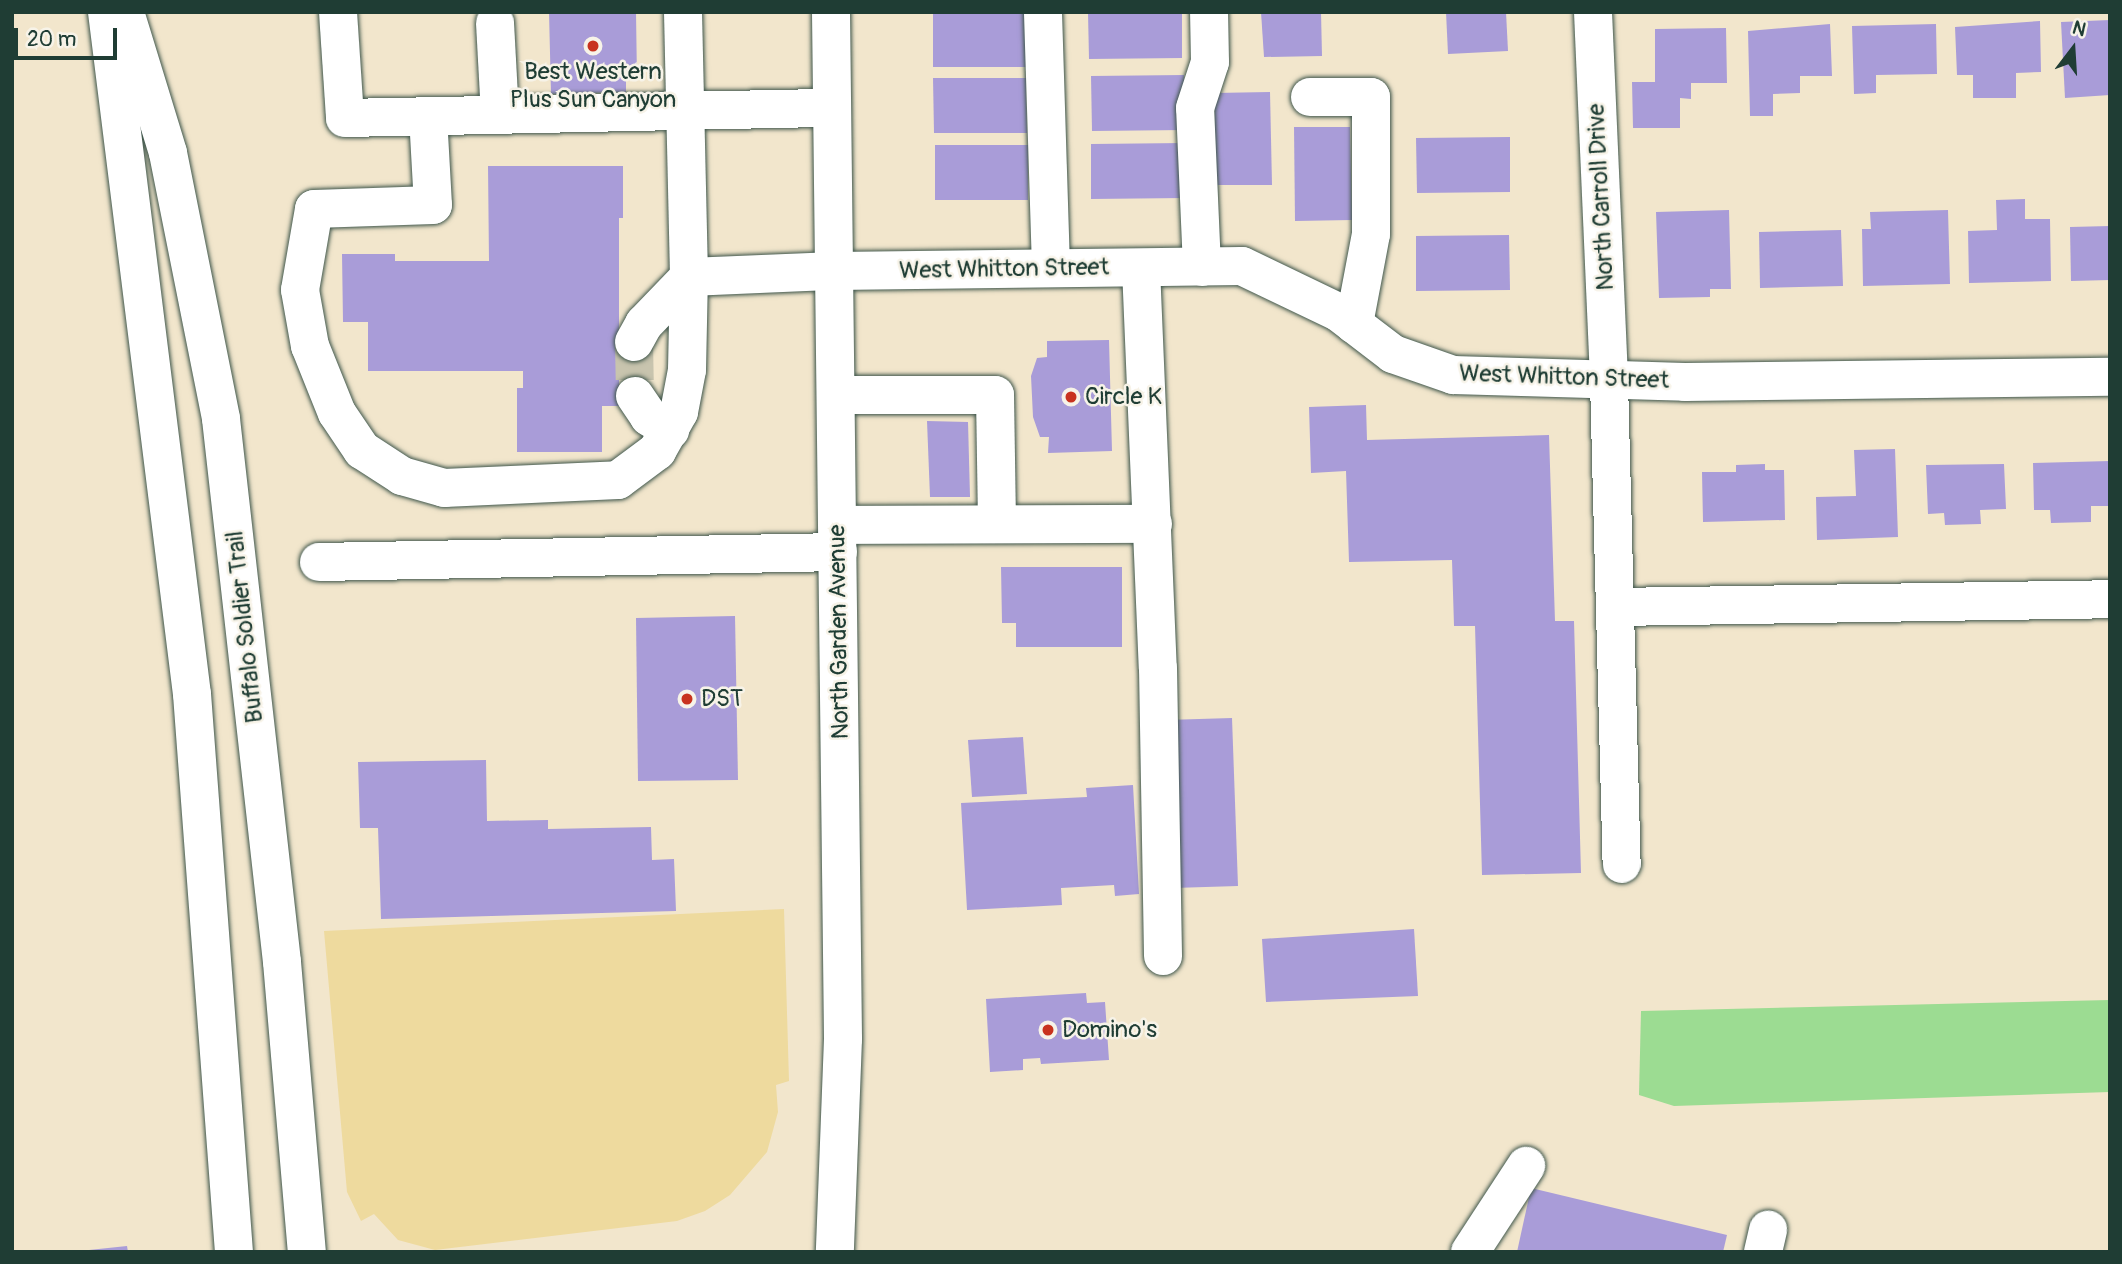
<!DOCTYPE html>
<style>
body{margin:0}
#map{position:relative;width:2122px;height:1264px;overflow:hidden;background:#f2e6cc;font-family:Pangolin,sans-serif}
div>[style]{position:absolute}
.green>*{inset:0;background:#9cdc92}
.sand>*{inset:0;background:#eeda9e}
.building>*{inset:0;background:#a99cd8}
.minor-tunnel>*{height:38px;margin-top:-19px;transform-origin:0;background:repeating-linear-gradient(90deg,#c8c4ae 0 38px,transparent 0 57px)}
.roads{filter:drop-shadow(0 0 2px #3f564b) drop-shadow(0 0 2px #3f564b)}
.minor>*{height:38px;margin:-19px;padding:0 19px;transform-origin:19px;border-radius:19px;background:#fff}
.major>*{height:38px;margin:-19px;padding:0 19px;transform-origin:19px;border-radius:19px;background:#fff}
.dots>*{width:19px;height:19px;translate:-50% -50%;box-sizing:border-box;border:4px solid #f7f3e8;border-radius:50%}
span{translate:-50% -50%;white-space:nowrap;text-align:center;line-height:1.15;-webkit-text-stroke:5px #f7f3e8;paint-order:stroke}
.poi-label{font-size:24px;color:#1f3d34}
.left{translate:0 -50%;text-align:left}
.street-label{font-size:24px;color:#1f3d34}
.frame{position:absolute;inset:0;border:14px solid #1f3d34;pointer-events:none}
.north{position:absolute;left:2038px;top:14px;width:70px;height:70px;-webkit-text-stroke:5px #f7f3e8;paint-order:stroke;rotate:17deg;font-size:19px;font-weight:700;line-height:28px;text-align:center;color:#1f3d34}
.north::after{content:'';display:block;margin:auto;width:24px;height:32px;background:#1f3d34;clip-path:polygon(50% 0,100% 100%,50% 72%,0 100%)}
.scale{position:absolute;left:14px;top:28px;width:103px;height:32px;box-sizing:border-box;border:4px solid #1f3d34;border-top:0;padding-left:9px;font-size:21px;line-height:24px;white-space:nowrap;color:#1f3d34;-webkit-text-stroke:5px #f7f3e8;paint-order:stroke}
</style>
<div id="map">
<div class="green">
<i style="clip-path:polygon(2110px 1000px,2110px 1092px,1674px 1106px,1639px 1095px,1641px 1011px)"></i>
</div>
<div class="sand">
<i style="clip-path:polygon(784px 909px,789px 1081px,776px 1085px,778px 1112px,767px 1152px,730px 1195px,705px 1211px,677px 1221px,435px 1250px,398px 1240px,374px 1214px,361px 1221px,347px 1192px,324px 931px)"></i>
</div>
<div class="building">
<i style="clip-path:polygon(549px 12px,636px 12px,637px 80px,626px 80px,626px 92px,551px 94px)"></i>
<i style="clip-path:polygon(933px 12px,1026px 12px,1027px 67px,933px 67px)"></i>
<i style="clip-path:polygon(1088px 12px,1182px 12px,1182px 58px,1089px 59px)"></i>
<i style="clip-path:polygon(1261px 12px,1321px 12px,1322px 56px,1264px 57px)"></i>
<i style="clip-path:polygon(1446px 12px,1506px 12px,1508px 51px,1448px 54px)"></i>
<i style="clip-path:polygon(2110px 20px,2110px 95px,2065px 98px,2061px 22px)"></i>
<i style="clip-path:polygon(2040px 21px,2041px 72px,2016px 73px,2016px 98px,1973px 98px,1973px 75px,1957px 75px,1955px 27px)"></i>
<i style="clip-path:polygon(1830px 24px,1832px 76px,1800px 76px,1800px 93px,1773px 94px,1773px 116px,1750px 116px,1748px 31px)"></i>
<i style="clip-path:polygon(1936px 24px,1937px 74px,1876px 75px,1876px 93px,1854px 94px,1852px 26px)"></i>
<i style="clip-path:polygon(1726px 28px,1727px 83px,1691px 83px,1691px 99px,1680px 98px,1680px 128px,1633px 128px,1632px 82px,1655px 82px,1655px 29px)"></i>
<i style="clip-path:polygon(1184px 75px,1185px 130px,1092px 131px,1091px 76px)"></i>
<i style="clip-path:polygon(933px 78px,1026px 78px,1027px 133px,934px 133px)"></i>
<i style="clip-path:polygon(1270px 92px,1272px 185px,1216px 185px,1214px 93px)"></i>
<i style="clip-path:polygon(1294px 127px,1350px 127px,1352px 220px,1295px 221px)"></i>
<i style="clip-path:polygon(1510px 137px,1510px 192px,1417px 193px,1416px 138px)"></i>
<i style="clip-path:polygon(1184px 143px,1184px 198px,1091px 199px,1091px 144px)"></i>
<i style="clip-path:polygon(935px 145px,1028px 145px,1028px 200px,935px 200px)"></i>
<i style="clip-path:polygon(488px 166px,623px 166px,623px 218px,619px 218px,619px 406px,602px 406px,602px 452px,517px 452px,517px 388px,523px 388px,523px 371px,368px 371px,368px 322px,343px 322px,342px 254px,395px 254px,395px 261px,489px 261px)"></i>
<i style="clip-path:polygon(2025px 199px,2025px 219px,2050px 219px,2051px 281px,1969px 283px,1968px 231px,1997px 230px,1996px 200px)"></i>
<i style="clip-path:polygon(1729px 210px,1731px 289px,1710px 289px,1710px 297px,1659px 298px,1656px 212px)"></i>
<i style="clip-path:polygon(1948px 210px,1950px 284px,1863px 286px,1862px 229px,1871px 229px,1870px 212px)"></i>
<i style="clip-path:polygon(2110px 226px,2110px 280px,2071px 281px,2070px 227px)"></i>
<i style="clip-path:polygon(1841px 230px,1843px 286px,1760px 288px,1759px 232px)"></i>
<i style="clip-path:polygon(1509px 235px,1510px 290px,1416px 291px,1416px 236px)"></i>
<i style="clip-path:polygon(1109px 340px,1112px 451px,1048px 453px,1049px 437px,1040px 437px,1033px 417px,1031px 376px,1037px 358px,1047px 357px,1047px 341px)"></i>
<i style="clip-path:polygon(1366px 405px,1367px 440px,1549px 435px,1555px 621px,1574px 621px,1581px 873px,1482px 875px,1475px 626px,1454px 626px,1452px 560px,1349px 562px,1346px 471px,1311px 473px,1309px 407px)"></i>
<i style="clip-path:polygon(927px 421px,968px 422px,970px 497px,930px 497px)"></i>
<i style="clip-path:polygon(1895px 449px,1898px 537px,1817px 540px,1816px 497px,1856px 496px,1854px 450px)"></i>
<i style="clip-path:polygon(2110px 461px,2110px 506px,2091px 506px,2091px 522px,2051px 523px,2050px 510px,2034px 510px,2033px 463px)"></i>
<i style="clip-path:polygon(1765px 464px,1765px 470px,1784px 470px,1785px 520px,1703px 522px,1702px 472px,1736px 472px,1736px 465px)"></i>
<i style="clip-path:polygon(2004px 464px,2006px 509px,1980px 510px,1981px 524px,1945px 525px,1944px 513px,1928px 514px,1926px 465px)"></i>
<i style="clip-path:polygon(1001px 567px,1122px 567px,1122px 647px,1016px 647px,1016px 623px,1002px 623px)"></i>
<i style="clip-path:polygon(735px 616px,738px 780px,638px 781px,636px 618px)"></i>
<i style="clip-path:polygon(1232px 718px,1238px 886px,1173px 888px,1166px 720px)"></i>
<i style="clip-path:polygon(1023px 737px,1027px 794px,972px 797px,968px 740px)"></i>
<i style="clip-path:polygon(486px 760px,487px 821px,548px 820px,548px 829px,651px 827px,652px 860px,674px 859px,676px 911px,381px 919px,378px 828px,360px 828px,358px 762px)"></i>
<i style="clip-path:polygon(1133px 785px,1139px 894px,1115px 896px,1114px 885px,1061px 888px,1062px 905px,967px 910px,961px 803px,1087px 797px,1086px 788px)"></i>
<i style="clip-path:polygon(1414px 929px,1418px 996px,1266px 1002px,1262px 939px)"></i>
<i style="clip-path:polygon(1086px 993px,1087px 1003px,1105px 1002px,1109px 1060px,1041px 1064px,1040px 1058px,1023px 1059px,1023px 1070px,990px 1072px,986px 999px)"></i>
<i style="clip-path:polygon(1531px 1188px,1727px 1235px,1723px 1252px,1517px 1252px)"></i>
<i style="clip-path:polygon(127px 1246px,128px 1252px,89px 1252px,89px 1250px)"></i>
</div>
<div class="minor-tunnel">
<i style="left:634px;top:342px;width:54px;rotate:88.9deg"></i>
</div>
<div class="roads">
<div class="minor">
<i style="left:338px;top:12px;width:106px;rotate:86.2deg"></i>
<i style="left:345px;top:118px;width:487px;rotate:-1.2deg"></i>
<i style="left:683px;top:12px;width:265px;rotate:88.7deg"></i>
<i style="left:689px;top:277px;width:146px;rotate:-2.4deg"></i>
<i style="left:835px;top:271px;width:407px;rotate:-0.7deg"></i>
<i style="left:1242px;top:266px;width:106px;rotate:25.6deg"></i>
<i style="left:1338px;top:312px;width:69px;rotate:37.4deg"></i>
<i style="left:1393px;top:354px;width:64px;rotate:19.3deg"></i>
<i style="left:1453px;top:375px;width:232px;rotate:1.7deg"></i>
<i style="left:1685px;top:382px;width:425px;rotate:-0.7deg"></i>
<i style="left:831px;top:12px;width:1027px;rotate:89.33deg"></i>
<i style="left:843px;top:1039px;width:213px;rotate:92.2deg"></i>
<i style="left:1593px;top:12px;width:369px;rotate:87.5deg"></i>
<i style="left:1609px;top:381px;width:483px;rotate:88.5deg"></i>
<i style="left:1043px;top:13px;width:255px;rotate:88.2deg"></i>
<i style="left:495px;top:23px;width:91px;rotate:86.9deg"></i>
<i style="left:1310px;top:97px;width:61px"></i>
<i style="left:1371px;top:97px;width:137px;rotate:90deg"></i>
<i style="left:1371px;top:234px;width:92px;rotate:100.7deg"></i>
<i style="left:428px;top:116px;width:89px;rotate:86.8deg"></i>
<i style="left:433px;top:205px;width:119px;rotate:178.1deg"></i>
<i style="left:314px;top:209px;width:82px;rotate:99.8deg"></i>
<i style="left:300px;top:290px;width:57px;rotate:79.9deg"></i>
<i style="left:310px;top:346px;width:72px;rotate:68.1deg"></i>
<i style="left:337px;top:413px;width:45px;rotate:56deg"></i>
<i style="left:362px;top:450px;width:48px;rotate:33deg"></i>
<i style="left:402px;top:476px;width:44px;rotate:15.9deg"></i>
<i style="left:444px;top:488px;width:174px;rotate:-2.6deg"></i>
<i style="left:618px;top:480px;width:49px;rotate:-36.6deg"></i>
<i style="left:657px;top:451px;width:45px;rotate:-60.6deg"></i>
<i style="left:679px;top:412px;width:43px;rotate:-79.2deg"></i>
<i style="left:687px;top:370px;width:93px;rotate:-88.8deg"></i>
<i style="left:1202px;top:267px;width:159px;rotate:-92.5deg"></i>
<i style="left:1195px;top:108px;width:48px;rotate:-71.9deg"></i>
<i style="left:1210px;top:62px;width:50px;rotate:-91.1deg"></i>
<i style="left:1141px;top:268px;width:400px;rotate:87.6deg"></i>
<i style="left:1158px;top:668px;width:288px;rotate:89deg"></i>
<i style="left:634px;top:342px;width:21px;rotate:-61deg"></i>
<i style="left:644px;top:324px;width:65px;rotate:-46.2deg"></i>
<i style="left:836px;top:395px;width:159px"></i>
<i style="left:995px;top:395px;width:129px;rotate:89.1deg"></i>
<i style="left:635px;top:396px;width:25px;rotate:56deg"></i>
<i style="left:649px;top:417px;width:25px;rotate:32deg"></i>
<i style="left:838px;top:525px;width:315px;rotate:-0.2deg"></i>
<i style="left:319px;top:562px;width:519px;rotate:-1.1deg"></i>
<i style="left:1615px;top:607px;width:495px;rotate:-0.9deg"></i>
<i style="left:1470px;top:1252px;width:103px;rotate:-56.9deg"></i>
<i style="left:1763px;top:1252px;width:23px;rotate:-77deg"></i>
</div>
<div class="major">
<i style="left:107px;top:12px;width:687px;rotate:82.9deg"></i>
<i style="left:192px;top:694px;width:560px;rotate:85.7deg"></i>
<i style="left:125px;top:12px;width:147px;rotate:73deg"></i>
<i style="left:168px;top:153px;width:271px;rotate:78.7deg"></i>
<i style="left:221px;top:419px;width:546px;rotate:83.59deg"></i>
<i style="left:282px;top:962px;width:291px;rotate:85.1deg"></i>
</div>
</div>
<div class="dots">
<i style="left:593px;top:46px;background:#c8321e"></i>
<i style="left:1071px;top:397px;background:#c8321e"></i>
<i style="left:687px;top:699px;background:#c8321e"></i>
<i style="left:1048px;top:1030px;background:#c8321e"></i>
</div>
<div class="poi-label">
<span style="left:593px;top:86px">Best Western<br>Plus Sun Canyon</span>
<span class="left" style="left:1085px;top:397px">Circle K</span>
<span class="left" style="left:701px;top:699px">DST</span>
<span class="left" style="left:1062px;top:1030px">Domino's</span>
</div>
<div class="street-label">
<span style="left:1601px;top:197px;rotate:-93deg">North Carroll Drive</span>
<span style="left:1004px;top:269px;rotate:-1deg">West Whitton Street</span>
<span style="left:1564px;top:377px;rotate:2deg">West Whitton Street</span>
<span style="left:245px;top:627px;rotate:-96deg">Buffalo Soldier Trail</span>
<span style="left:839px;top:632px;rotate:-91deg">North Garden Avenue</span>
</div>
<div class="frame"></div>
<div class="north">N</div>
<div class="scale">20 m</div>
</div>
